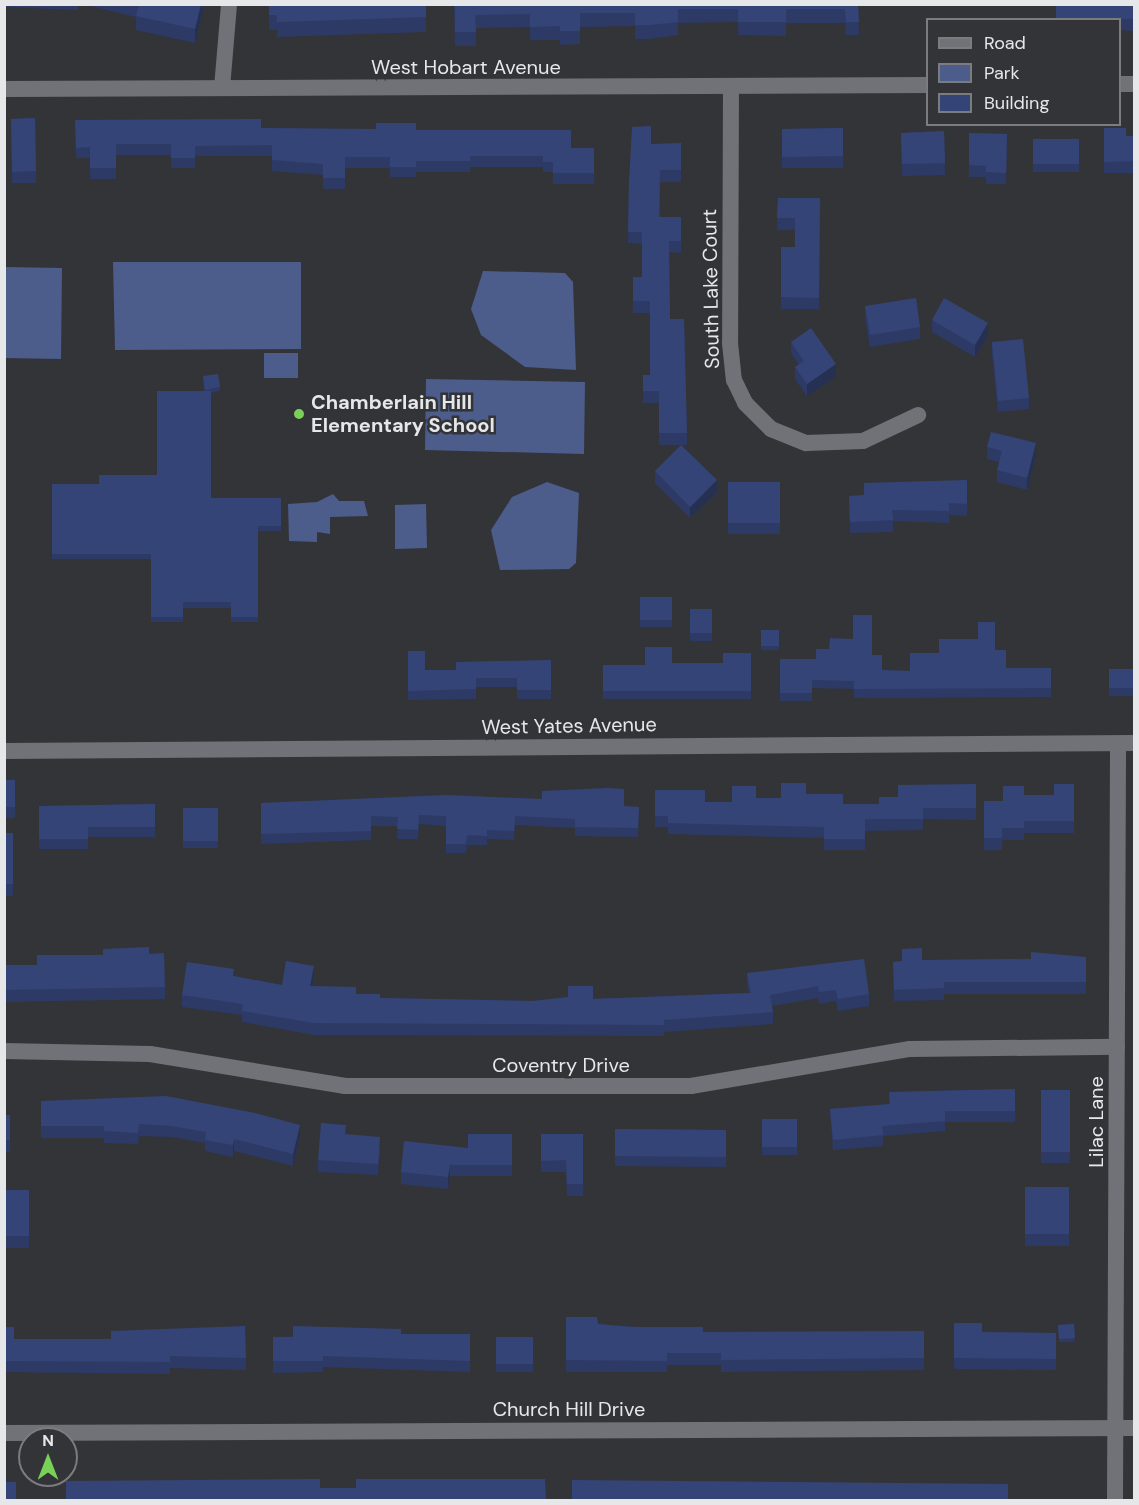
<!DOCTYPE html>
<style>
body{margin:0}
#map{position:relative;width:1139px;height:1505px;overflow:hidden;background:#333438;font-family:"DM Sans",sans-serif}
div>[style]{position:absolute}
.green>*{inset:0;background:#4c5c8b}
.minor>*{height:16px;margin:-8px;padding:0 8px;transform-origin:8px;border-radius:8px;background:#717277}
.wall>*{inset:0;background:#2e3a66}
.shaded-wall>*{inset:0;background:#253053}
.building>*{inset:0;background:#354477}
.dots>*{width:16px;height:16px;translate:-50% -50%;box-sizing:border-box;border:3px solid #333438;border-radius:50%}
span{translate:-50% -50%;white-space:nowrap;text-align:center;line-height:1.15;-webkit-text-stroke:5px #333438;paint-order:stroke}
.street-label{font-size:20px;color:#e6e7e9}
.poi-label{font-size:20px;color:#e6e7e9;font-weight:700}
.left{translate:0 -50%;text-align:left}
.frame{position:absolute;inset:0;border:6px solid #e6e7e9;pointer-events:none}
.legend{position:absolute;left:926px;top:18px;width:195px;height:108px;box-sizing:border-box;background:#333438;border:2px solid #7b7c7f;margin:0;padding:8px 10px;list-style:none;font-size:18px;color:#e6e7e9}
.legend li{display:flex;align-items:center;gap:12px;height:30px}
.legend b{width:30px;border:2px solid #7b7c7f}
.north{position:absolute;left:18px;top:1427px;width:60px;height:60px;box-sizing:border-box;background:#333438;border:2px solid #7b7c7f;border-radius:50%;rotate:0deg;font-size:16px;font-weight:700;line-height:24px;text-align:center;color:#e6e7e9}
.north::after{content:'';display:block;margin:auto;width:21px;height:27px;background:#7ad157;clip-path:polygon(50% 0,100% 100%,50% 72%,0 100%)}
</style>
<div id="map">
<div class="green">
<i style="clip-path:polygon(113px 262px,301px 262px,301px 349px,115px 350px)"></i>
<i style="clip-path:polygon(5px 267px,62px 268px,61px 359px,5px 358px)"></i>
<i style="clip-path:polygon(483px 271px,565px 273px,573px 282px,576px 370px,525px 367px,481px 335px,471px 309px)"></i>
<i style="clip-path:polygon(264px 353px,298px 353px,298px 378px,264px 378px)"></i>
<i style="clip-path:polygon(426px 379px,585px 382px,584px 454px,425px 450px)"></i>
<i style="clip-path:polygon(547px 482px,579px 493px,576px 563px,569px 569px,500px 570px,491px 530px,512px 497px)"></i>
<i style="clip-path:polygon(333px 494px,339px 501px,364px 501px,368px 516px,330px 517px,330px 534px,317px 532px,317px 542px,289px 541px,288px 504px,317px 502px)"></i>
<i style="clip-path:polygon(426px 504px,427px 548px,395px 549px,395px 505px)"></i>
</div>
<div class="minor">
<i style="left:1120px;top:84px;width:14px"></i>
<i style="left:731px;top:86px;width:257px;rotate:90.2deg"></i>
<i style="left:730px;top:343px;width:37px;rotate:84deg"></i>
<i style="left:734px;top:380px;width:25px;rotate:64deg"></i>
<i style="left:745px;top:403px;width:37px;rotate:45deg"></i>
<i style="left:771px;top:429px;width:38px;rotate:22deg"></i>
<i style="left:806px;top:443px;width:57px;rotate:-2deg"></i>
<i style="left:863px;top:441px;width:61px;rotate:-25.3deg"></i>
<i style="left:222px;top:88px;width:84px;rotate:-85.2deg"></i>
<i style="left:4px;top:89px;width:924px;rotate:-0.25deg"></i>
<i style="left:4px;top:751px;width:1130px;rotate:-0.41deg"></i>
<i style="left:4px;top:1051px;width:146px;rotate:1.2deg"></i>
<i style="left:150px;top:1054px;width:198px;rotate:9.3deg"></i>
<i style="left:345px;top:1086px;width:346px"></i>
<i style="left:691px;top:1086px;width:222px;rotate:-9.6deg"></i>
<i style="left:910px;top:1049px;width:207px;rotate:-0.6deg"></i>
<i style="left:4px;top:1433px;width:1130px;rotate:-0.25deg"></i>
<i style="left:1115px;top:1500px;width:756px;rotate:-89.77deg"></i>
</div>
<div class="wall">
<i style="clip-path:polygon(4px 4px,78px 4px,78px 10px,4px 7px)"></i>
<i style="clip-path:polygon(82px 4px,203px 4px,203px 10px,195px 43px,136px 30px,136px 17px)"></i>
<i style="clip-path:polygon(269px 4px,426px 4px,426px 32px,277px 37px,277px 30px,269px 30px)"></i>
<i style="clip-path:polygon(454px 4px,858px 4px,859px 35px,846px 35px,845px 23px,786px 23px,786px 36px,738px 35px,738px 22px,678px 23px,678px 35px,649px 39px,635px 39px,635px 26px,580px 27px,580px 44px,560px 45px,560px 40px,530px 40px,530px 27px,476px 28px,476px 46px,455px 46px)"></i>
<i style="clip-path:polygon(1134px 4px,1134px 31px,1119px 30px,1119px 20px,1056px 20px)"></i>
<i style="clip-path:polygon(35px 118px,36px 183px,12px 183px,11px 119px)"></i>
<i style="clip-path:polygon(75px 120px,261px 128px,416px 130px,571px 148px,594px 148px,594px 184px,553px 184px,553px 172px,543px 172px,543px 167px,470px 167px,470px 172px,416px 172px,416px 177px,390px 177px,390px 168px,345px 168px,345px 189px,323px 189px,323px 175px,272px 171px,272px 156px,195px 156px,195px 168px,171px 168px,171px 155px,116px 155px,116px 179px,90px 179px,90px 158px,76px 158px)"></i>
<i style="clip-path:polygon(843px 128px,843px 168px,782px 168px,782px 129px)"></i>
<i style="clip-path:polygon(1104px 128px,1126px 136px,1134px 136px,1134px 173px,1104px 173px)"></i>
<i style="clip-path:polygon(944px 131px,945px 175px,902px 176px,901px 133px)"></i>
<i style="clip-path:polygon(969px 133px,1007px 134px,1006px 184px,986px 184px,986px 177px,969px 177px)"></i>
<i style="clip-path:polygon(1033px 139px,1079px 139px,1079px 172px,1033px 172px)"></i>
<i style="clip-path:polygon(681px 143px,681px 182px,660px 182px,660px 217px,681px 217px,681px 253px,669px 252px,670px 319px,684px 319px,687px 445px,659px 445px,659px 403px,643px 403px,643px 375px,650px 375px,650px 313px,633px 313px,633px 277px,642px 277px,642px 244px,628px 243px,629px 183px)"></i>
<i style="clip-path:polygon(778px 198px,820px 198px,819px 309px,781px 309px,781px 247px,795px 247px,795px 230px,777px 230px)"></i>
<i style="clip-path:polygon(865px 306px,920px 327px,920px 339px,870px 347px,865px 317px)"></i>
<i style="clip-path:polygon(932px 320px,988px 335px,975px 357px,932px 332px)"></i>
<i style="clip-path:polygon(791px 342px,836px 376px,807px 396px,795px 379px,795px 367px,799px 365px,791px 353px)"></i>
<i style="clip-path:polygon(992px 342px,1029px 398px,1029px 409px,998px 412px,992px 354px)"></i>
<i style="clip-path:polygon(203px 376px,220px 387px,220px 391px,211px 393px,211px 498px,281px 498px,281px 531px,258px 531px,258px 622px,231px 622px,231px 608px,183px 608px,183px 622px,151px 622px,151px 559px,52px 559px,52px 484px,99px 484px,157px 475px,204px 391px)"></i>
<i style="clip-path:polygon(987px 447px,1036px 455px,1027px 490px,997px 482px,997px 470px,999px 462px,987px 459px)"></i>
<i style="clip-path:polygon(655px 471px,717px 492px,690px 518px,655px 483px)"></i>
<i style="clip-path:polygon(967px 480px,967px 516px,949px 515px,949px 523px,893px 521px,893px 532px,850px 533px,849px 496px,864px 496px)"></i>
<i style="clip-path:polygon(728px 482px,780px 482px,780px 534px,728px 534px)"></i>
<i style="clip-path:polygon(640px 597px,672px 597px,672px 627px,640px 627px)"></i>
<i style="clip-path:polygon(690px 609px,712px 609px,712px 641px,690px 641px)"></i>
<i style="clip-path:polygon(761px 630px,779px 630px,779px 650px,761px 650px)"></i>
<i style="clip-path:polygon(978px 639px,995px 650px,1006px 668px,1051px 668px,1051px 697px,854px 698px,854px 689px,812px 688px,812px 701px,780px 701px,780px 659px,816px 659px,872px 655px,882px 670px,910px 671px,939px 653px)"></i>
<i style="clip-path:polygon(408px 651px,425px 670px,456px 670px,551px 660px,551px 699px,517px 699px,517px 687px,476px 687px,476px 699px,408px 700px)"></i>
<i style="clip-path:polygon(751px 653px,751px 699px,603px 699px,603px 665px,645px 665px,672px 663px,723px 663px)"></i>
<i style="clip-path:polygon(1109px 669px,1134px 669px,1134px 696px,1109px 696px)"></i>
<i style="clip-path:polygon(4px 780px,15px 780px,15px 818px,4px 818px)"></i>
<i style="clip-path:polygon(976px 784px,976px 820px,923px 819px,923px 830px,865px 831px,865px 850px,824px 850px,824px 838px,668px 834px,668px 827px,655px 827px,655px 790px,705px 802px,732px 802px,756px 798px,781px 798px,806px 794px,843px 804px,879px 804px,898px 797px)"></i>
<i style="clip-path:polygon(1074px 784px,1074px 833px,1024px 833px,1024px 840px,1002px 840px,1002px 850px,984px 850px,984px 801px,1003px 801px,1024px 795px,1054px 795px)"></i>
<i style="clip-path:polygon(261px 803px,639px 807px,638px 837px,575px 836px,575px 828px,515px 825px,514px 840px,487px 839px,487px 845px,467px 845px,466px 853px,446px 853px,446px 826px,419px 824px,418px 839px,397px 839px,398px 826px,371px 826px,371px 840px,261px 844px)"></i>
<i style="clip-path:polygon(155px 804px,155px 837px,88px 837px,88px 849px,39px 849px,39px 806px)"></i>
<i style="clip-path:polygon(183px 808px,218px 808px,218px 848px,183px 848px)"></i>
<i style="clip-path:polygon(4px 833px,13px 833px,13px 896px,4px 896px)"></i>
<i style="clip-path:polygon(149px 954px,165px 987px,165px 999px,4px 1002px,4px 965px,37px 965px,103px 955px)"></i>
<i style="clip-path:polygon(1086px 957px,1086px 994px,944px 994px,944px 1000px,894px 1001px,893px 962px,922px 960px,1031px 959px)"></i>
<i style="clip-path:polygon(747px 973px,869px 994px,869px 1006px,838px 1011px,836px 1001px,819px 1004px,818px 998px,772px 1006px,773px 1012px,773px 1024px,664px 1032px,664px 1036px,314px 1035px,242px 1022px,242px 1015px,182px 1007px,182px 995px,234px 976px,282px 985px,314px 977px,312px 986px,380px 998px,532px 1001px,749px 993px,747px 984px)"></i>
<i style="clip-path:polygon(1015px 1089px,1015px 1122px,945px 1122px,945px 1131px,883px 1136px,883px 1146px,833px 1150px,830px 1109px,889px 1104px,889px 1092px)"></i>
<i style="clip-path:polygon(1041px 1090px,1070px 1090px,1070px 1163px,1041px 1163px)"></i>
<i style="clip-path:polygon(41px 1101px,300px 1136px,293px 1166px,234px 1151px,233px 1157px,205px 1151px,205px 1143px,172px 1137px,139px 1136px,138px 1144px,104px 1143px,104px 1138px,41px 1138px)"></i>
<i style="clip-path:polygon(4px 1115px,10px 1115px,10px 1152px,4px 1152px)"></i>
<i style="clip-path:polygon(762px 1119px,797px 1119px,797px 1155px,762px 1155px)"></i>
<i style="clip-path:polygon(615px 1129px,726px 1130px,726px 1167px,615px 1166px)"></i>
<i style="clip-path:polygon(512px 1134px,512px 1176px,450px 1176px,448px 1189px,401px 1184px,401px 1172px,468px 1148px)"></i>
<i style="clip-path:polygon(541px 1134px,583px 1134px,583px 1196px,567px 1196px,566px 1172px,541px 1172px)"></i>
<i style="clip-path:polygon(380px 1148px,378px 1175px,318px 1172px,318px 1160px)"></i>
<i style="clip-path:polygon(1025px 1187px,1069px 1187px,1069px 1246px,1025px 1246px)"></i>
<i style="clip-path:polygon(29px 1190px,29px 1248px,4px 1248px,4px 1217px)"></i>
<i style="clip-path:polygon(566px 1317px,598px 1324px,703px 1332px,924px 1331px,924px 1370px,721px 1372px,721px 1365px,667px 1365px,667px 1372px,566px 1372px)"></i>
<i style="clip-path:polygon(954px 1323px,982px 1332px,1056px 1333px,1056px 1370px,954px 1369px)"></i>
<i style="clip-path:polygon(1074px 1324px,1075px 1342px,1059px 1342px,1058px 1325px)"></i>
<i style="clip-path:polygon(245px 1326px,246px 1370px,170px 1368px,170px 1374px,4px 1372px,4px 1327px,14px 1339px,111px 1339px)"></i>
<i style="clip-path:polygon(401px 1334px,470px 1334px,470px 1372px,323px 1367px,323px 1372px,273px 1373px,273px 1337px)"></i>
<i style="clip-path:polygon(496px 1337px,533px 1337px,533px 1372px,496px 1372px)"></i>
</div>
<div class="shaded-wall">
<i style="clip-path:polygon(201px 4px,203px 4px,203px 10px,195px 43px,195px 29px)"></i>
<i style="clip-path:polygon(988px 323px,988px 335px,975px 357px,975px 345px)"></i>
<i style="clip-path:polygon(836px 364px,836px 376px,807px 396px,807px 384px)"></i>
<i style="clip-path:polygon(1036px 443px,1036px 455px,1027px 490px,1027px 478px)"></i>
<i style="clip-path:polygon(717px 480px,717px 492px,690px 518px,690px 507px)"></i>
<i style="clip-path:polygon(314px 966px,314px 977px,310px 997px,310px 986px)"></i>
<i style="clip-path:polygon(300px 1125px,300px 1136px,293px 1166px,293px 1154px)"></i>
<i style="clip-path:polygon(234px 1139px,234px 1151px,233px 1157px,233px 1145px)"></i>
<i style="clip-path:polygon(450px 1165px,450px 1176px,448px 1189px,448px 1177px)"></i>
</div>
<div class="building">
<i style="clip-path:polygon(139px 4px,201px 4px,195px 29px,136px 16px)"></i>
<i style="clip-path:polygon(269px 4px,426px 4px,426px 17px,277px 22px,277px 15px,269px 15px)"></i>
<i style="clip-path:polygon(455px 4px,858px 4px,859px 22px,846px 22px,845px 9px,786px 9px,786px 22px,738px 22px,738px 9px,678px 9px,678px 22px,649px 25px,635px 25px,635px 13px,580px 13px,580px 31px,560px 31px,560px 26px,530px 27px,530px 14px,475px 15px,476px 32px,455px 32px)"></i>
<i style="clip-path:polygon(1056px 4px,1134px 4px,1134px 19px,1087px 18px,1087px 20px,1056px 20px)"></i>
<i style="clip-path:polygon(35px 118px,36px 171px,12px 172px,11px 119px)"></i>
<i style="clip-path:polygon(261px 119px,261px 128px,376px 129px,376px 123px,416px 123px,416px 130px,571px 130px,571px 148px,594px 148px,594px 173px,553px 173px,553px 162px,543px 162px,543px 156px,470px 156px,470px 161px,416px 161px,416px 167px,390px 167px,390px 157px,345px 157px,345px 178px,323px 178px,323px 164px,272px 160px,272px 145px,195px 146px,195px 158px,171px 158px,171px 144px,116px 144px,116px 168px,90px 168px,90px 147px,76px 148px,75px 120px)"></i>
<i style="clip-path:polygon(651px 126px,651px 144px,681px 143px,681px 170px,660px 170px,659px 217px,681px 217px,681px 241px,669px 241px,670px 319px,684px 319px,687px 433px,659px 433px,659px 391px,643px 391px,643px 375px,650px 375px,650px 301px,633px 301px,633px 277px,642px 277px,642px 232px,628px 232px,629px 183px,632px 127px)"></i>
<i style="clip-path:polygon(843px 128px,843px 156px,782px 157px,782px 129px)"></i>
<i style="clip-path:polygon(1104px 128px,1126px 128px,1126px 136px,1134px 136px,1134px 161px,1104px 162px)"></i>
<i style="clip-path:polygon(944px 131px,945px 163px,902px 164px,901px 133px)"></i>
<i style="clip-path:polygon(969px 133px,1007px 134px,1006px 173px,986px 172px,986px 166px,969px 165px)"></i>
<i style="clip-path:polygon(1033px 139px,1079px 139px,1079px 164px,1033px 164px)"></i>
<i style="clip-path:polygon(778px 198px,820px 198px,819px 298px,781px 297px,781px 247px,795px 247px,795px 218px,777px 218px)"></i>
<i style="clip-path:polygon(916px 298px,920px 327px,870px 335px,865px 306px)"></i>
<i style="clip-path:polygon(944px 298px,988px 323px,975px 345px,932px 320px)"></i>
<i style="clip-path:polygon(811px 328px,836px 364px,807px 384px,795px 367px,804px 361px,791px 342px)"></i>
<i style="clip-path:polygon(1023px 339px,1029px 398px,998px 401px,992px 342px)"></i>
<i style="clip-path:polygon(218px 374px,220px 387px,205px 390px,203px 376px)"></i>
<i style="clip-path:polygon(157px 391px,211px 391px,211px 498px,281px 498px,281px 526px,258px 526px,258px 617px,231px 617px,231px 602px,183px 602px,183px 617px,151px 617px,151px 554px,52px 554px,52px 484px,99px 484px,99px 475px,157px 475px)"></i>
<i style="clip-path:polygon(991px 432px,1036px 443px,1027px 478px,997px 470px,1002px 451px,987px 447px)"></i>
<i style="clip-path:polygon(681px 445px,717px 480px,690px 507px,655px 471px)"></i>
<i style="clip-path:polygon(967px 480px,967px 504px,949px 503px,949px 511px,892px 510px,893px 520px,850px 522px,849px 496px,864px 495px,864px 483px)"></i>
<i style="clip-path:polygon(728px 482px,780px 482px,780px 523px,728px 523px)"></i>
<i style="clip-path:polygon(640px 597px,672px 597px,672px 620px,640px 620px)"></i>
<i style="clip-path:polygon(690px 609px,712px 609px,712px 633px,690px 633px)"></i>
<i style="clip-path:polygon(853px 615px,872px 615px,872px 655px,882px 655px,882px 670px,910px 671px,910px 653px,939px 653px,939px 639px,978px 639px,978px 622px,995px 622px,995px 650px,1006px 650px,1006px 668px,1051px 668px,1051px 688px,854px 689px,854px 681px,812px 680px,812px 693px,780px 693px,780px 659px,816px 659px,816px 649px,829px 649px,830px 638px,853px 639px)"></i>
<i style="clip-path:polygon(761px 630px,779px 630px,779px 646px,761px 646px)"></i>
<i style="clip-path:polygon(645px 647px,672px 647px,672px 663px,723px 663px,723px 653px,751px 653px,751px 691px,603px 691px,603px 665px,645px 665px)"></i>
<i style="clip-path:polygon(408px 651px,425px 651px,425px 670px,456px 670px,456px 662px,551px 660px,551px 690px,517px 690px,517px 678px,476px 678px,476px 689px,408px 691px)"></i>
<i style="clip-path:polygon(1109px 669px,1134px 669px,1134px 688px,1109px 688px)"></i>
<i style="clip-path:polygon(4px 780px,15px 780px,15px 807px,4px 807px)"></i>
<i style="clip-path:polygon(781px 783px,806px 783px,806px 794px,843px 794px,843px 804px,879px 804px,879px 797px,898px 797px,898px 785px,976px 784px,976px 808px,923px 808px,923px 819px,865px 819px,865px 839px,824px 839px,824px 827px,668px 823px,668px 816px,655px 816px,655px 790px,705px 790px,705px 802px,732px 802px,732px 786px,756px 786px,756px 798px,781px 798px)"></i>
<i style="clip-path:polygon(1054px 784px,1074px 784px,1074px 821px,1024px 821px,1024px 828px,1002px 828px,1002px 838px,984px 838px,984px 801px,1003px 801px,1003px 786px,1024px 786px,1024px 795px,1054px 795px)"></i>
<i style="clip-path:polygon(607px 788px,624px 789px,624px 806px,639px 807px,638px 828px,575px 827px,575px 819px,515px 816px,514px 831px,487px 830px,487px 836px,467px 835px,466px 844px,446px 844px,446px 816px,419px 815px,418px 830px,397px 829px,398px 817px,371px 816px,371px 831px,261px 834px,261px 803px,446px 795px,542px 799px,542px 791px)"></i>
<i style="clip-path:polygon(155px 804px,155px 827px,88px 827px,88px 839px,39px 839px,39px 806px)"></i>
<i style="clip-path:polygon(183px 808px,218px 808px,218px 841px,183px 841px)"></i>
<i style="clip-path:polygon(4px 833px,13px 833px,13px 884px,4px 884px)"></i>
<i style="clip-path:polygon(149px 947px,149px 954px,164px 953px,165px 987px,4px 990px,4px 965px,37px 965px,37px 955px,103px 955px,103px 949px)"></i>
<i style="clip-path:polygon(922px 948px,922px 960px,1031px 959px,1031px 952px,1086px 957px,1086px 982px,944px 982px,944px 988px,894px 990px,893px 962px,902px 961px,902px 949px)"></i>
<i style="clip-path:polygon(864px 959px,869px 994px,838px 999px,836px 990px,819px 992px,818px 986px,770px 995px,773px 1012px,664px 1020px,664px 1025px,314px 1023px,242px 1011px,243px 1004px,182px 995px,187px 962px,234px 969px,233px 976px,282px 985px,286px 961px,314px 966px,310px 986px,356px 987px,356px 994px,380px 994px,380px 998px,532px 1001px,568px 997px,568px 986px,593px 986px,593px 999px,751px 993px,747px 973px)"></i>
<i style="clip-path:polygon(1015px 1089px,1015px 1111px,945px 1111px,945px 1121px,882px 1126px,883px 1135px,833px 1140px,830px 1109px,890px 1104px,889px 1092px)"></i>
<i style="clip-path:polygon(1041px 1090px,1070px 1090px,1070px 1152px,1041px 1152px)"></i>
<i style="clip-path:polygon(166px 1096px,255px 1113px,300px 1125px,293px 1154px,234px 1139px,233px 1145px,205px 1140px,206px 1132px,172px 1126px,139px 1124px,138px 1133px,104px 1131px,104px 1126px,41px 1126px,41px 1101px)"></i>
<i style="clip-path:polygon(4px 1115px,10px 1115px,10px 1140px,4px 1140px)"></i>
<i style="clip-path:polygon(762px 1119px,797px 1119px,797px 1147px,762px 1147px)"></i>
<i style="clip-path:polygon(321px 1123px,346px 1125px,345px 1134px,380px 1137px,378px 1164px,318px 1160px)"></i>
<i style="clip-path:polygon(615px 1129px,726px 1130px,726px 1157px,615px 1156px)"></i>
<i style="clip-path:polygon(468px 1134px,512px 1134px,512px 1165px,450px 1165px,448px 1177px,401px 1172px,404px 1141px,468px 1148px)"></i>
<i style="clip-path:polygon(541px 1134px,583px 1134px,583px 1184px,567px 1184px,566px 1160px,541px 1161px)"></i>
<i style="clip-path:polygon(1025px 1187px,1069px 1187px,1069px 1234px,1025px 1234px)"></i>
<i style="clip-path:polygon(5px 1190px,29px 1190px,29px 1236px,4px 1236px)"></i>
<i style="clip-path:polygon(566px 1317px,597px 1317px,598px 1324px,631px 1327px,703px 1327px,703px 1332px,924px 1331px,924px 1358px,721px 1360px,721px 1353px,667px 1353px,667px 1361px,566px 1360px)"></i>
<i style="clip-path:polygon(954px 1323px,982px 1323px,982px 1332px,1056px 1333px,1056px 1359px,954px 1358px)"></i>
<i style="clip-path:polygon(1074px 1324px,1075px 1338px,1059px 1339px,1058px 1325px)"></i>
<i style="clip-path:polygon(245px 1326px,246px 1358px,170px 1356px,170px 1362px,4px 1361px,4px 1327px,14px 1327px,14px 1339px,111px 1339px,111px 1331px)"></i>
<i style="clip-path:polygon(293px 1326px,401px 1329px,401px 1334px,470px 1334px,470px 1361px,323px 1356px,323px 1361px,273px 1361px,273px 1337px,293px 1337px)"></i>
<i style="clip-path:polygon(496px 1337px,533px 1337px,533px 1364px,496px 1364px)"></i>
<i style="clip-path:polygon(320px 1479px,320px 1488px,356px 1488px,356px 1479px,545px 1479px,546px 1500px,66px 1500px,66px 1481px)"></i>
<i style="clip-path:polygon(572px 1480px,1008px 1484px,1008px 1500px,572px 1500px)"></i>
<i style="clip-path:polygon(4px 1482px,16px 1482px,16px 1500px,4px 1500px)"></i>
</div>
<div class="dots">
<i style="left:299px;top:414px;background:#7ad157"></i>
</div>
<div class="street-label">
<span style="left:466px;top:67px">West Hobart Avenue</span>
<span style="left:711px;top:289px;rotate:-91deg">South Lake Court</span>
<span style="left:569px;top:726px;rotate:-1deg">West Yates Avenue</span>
<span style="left:561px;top:1065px">Coventry Drive</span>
<span style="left:1096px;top:1122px;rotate:-90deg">Lilac Lane</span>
<span style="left:569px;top:1409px">Church Hill Drive</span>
</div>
<div class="poi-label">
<span class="left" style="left:311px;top:414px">Chamberlain Hill<br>Elementary School</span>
</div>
<div class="frame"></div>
<ul class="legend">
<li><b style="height:8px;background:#717277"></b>Road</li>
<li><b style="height:16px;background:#4c5c8b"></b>Park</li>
<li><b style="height:16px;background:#354477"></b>Building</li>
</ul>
<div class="north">N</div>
</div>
